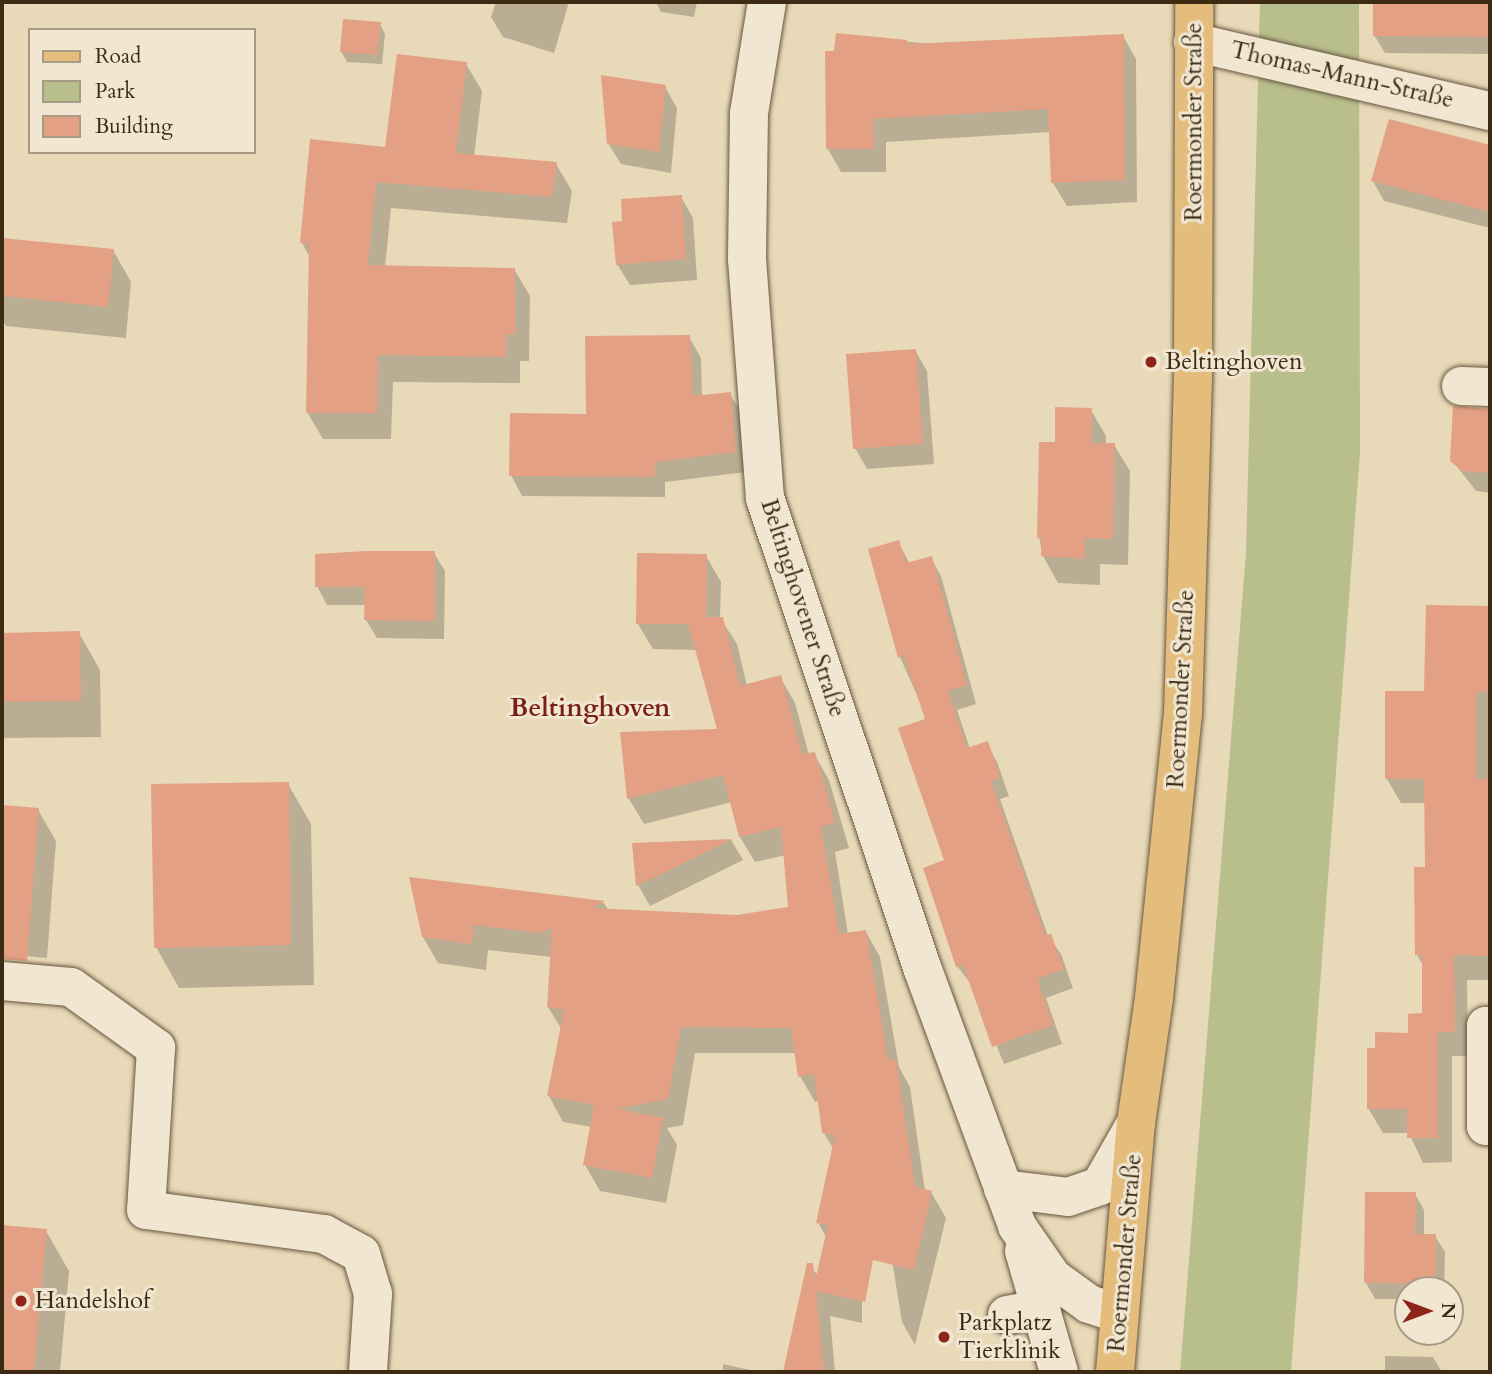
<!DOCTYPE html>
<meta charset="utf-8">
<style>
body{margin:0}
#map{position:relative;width:1492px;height:1374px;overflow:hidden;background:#e8d9b8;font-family:Cardo,serif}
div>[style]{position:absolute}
.green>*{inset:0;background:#b9be8d}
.shadow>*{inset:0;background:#0003}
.building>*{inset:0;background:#e3a084}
.roads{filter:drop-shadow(0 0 2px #68563d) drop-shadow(0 0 2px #68563d)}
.minor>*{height:38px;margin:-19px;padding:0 19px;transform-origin:19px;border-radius:19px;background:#f0e6d1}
.major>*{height:38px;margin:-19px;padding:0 19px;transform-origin:19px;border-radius:19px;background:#e4bc7c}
.dots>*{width:19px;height:19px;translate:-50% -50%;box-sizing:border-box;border:4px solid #f0e6d1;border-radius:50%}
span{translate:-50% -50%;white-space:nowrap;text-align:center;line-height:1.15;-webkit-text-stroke:6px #f0e6d1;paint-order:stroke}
.street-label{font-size:24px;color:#3d2b14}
.poi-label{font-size:24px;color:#3d2b14}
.left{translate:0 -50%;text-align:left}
.neighbourhood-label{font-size:26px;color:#7a1f14;font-weight:700}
.frame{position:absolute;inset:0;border:4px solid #3d2b14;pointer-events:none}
.legend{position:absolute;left:28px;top:28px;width:228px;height:126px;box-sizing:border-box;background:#f0e6d1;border:2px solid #a89b85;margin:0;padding:9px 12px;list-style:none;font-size:21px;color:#3d2b14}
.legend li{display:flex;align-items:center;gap:14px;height:35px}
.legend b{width:35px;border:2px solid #a89b85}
.north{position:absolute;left:1394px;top:1276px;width:70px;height:70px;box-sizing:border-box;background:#f0e6d1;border:2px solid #a89b85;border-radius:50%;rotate:90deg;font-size:19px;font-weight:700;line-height:28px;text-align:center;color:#3d2b14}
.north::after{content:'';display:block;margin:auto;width:24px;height:32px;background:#8f2418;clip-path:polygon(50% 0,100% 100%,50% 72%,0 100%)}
</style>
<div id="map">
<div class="green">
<i style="clip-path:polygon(1260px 2px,1359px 2px,1360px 452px,1291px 1372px,1180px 1372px,1246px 553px)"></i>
</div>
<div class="shadow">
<i style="clip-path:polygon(496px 2px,569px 2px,554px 53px,503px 37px,491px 17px)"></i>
<i style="clip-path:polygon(656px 2px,697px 2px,694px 17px,661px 12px)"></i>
<i style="clip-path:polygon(1436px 2px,1490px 2px,1490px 54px,1385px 53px,1374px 35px)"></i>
<i style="clip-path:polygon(380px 24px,385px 34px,382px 64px,347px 62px,341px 51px)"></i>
<i style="clip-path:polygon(837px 35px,942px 45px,1123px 36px,1136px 59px,1137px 202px,1067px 206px,1053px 183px,1051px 132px,886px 142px,886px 172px,841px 172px,828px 149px)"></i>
<i style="clip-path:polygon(466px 64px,482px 91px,474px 157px,556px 164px,572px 191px,567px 223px,391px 208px,385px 267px,514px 269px,530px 296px,529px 361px,520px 361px,520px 383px,393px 382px,391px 439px,323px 439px,307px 412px,310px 257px,302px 243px)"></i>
<i style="clip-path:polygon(665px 87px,677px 108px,671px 173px,621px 164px,608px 143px)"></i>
<i style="clip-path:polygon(1390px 122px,1490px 147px,1490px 228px,1384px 201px,1373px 181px)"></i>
<i style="clip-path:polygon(681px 197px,693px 218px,697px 280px,630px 285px,617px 264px,624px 222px)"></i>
<i style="clip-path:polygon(2px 240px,113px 250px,131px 282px,126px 338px,6px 326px,2px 319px)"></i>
<i style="clip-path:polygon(689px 337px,701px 358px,702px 396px,730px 394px,742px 414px,746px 472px,665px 482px,665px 497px,522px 496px,511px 475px)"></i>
<i style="clip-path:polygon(915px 350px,927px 371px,934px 464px,867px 469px,855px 448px)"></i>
<i style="clip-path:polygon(1091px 410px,1106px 436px,1106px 445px,1114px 445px,1130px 471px,1128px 565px,1100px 564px,1100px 585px,1058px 583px,1043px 556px,1039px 537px,1056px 444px)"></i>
<i style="clip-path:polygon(1490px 411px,1490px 410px,1490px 493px,1476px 491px,1452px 460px)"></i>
<i style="clip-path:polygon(898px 542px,910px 564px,931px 558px,941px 576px,976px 704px,957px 710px,970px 749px,987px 744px,997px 762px,1009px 796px,1000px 799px,1048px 936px,1061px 954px,1073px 988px,1046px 998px,1062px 1044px,1004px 1064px,971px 984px,957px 966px,928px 720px,900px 657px)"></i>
<i style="clip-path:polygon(434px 553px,445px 571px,444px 639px,377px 638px,366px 620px,366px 605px,327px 605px,317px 586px)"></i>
<i style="clip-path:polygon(706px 556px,721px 582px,720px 618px,737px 644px,747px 686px,780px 677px,795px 703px,809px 755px,814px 754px,829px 780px,849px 848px,835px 852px,848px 934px,866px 932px,880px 957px,899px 1067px,910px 1087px,925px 1191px,931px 1192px,946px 1218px,915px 1345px,902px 1322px,880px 1186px,862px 1187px,862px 1323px,830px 1316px,835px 1372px,784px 1372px,808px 1265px,818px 1275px,827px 1239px,818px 1222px,834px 1150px,824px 1133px,820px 1101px,815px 1102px,800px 1076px,796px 1053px,695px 1053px,683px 1125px,667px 1128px,677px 1145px,666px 1203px,600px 1191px,585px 1165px,592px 1127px,563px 1122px,549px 1096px,562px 1030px,548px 1007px,552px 957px,488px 950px,486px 970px,438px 963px,423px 937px,411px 879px,604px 903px,609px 911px,737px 917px,790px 908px,786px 855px,755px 862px,740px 837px,732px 802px,644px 824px,629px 799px,622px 733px,719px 731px,697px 650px,653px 649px,638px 624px)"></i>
<i style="clip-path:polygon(1428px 607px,1490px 608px,1490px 980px,1467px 980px,1468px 1056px,1452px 1056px,1452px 1162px,1423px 1163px,1409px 1133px,1383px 1133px,1368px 1108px,1376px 1050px,1410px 1035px,1424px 1015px,1424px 967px,1417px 955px,1426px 869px,1426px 803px,1401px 803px,1387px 779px,1426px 693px)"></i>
<i style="clip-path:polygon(79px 633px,100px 670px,101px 737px,2px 738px,2px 634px)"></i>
<i style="clip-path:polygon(288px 784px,311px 824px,314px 985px,179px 988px,156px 947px)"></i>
<i style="clip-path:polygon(2px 807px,38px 810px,56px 841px,47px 958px,2px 954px)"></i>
<i style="clip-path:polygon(731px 840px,743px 860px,650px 906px,638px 885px,634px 845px)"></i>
<i style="clip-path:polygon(1415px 1194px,1424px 1210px,1424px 1236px,1435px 1236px,1445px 1252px,1444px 1290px,1408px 1290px,1408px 1299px,1375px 1299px,1366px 1283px)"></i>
<i style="clip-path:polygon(2px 1227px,46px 1231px,69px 1271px,60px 1372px,2px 1372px)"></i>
<i style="clip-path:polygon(1385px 1356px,1433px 1357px,1442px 1372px,1385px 1372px)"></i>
<i style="clip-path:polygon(723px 1364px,759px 1372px,723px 1372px)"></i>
</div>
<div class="building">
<i style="clip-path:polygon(1373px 2px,1490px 2px,1490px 37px,1373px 36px)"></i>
<i style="clip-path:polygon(343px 19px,381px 22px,377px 55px,340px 52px)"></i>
<i style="clip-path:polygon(836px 33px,907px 40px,908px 44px,1124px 34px,1125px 180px,1051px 183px,1048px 109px,873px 119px,874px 149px,826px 149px,825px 51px,834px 51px)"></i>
<i style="clip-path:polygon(397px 54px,467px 62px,456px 153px,557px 162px,552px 197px,376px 182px,368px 265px,515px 268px,515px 334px,506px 334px,506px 357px,378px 355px,377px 413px,306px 413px,309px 244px,300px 243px,310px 139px,385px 147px)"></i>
<i style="clip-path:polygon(601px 75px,666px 85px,659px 152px,607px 144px)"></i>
<i style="clip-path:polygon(1389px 119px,1490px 145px,1490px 212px,1371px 181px)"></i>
<i style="clip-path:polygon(682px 195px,686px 259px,616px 265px,612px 222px,622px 221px,621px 199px)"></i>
<i style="clip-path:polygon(2px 238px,114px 249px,108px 307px,2px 296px)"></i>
<i style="clip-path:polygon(690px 335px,693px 396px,731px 392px,736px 452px,655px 462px,655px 477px,509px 476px,510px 413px,586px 414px,585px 336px)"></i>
<i style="clip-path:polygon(916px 349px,923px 444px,853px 449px,846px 354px)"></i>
<i style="clip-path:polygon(1453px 406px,1490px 409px,1490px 473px,1462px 471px,1450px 461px)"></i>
<i style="clip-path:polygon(1055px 407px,1092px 408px,1091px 443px,1115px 443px,1113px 539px,1085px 538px,1085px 559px,1041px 556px,1042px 538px,1037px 538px,1039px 442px,1055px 442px)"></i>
<i style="clip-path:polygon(899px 540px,906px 563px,932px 556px,967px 685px,948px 691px,967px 748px,988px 741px,1000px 777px,991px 781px,1045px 935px,1051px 934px,1064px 969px,1037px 979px,1053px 1025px,992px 1047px,963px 965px,956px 967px,923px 868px,944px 860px,898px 728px,925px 719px,904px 656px,898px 658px,868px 549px)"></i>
<i style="clip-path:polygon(366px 551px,435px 551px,435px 621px,364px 620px,365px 587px,315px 587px,315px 554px)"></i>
<i style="clip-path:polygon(637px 553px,707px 554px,706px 617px,723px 617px,740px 686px,781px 675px,802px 754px,815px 752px,835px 822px,821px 827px,839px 934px,866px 930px,888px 1061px,896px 1059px,915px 1187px,932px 1191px,914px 1270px,873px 1260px,865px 1302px,816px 1291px,824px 1372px,783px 1372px,807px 1263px,813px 1263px,815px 1281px,828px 1225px,816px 1223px,835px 1135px,822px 1133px,814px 1074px,798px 1077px,791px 1028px,681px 1027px,668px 1099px,617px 1109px,663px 1118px,652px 1178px,583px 1165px,594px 1105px,547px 1096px,564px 1010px,547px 1007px,552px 928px,541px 933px,474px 925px,472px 944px,422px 937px,409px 877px,605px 901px,592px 908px,737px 915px,788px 907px,781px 827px,739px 837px,723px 775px,627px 799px,620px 732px,717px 729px,688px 624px,636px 624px)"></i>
<i style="clip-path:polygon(1426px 605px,1490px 606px,1490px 692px,1476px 692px,1476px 779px,1490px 779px,1490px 956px,1454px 955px,1455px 1032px,1438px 1032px,1438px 1138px,1407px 1138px,1407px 1109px,1367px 1109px,1367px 1048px,1375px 1048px,1375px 1032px,1408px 1033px,1408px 1014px,1422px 1013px,1422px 955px,1415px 955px,1414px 867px,1425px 867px,1424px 779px,1385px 779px,1385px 691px,1424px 691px)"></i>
<i style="clip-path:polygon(80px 631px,81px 701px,2px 702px,2px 633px)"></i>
<i style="clip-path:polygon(289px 782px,291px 945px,154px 948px,151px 784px)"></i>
<i style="clip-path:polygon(2px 805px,39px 808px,27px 961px,2px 959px)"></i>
<i style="clip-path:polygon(732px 839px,636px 886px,632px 843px)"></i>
<i style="clip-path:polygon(1365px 1192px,1416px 1192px,1415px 1234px,1436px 1234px,1436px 1284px,1364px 1283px)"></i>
<i style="clip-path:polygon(2px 1225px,47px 1229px,34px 1372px,2px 1372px)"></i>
</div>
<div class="roads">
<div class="minor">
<i style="left:767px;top:2px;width:112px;rotate:99.2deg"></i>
<i style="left:749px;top:113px;width:146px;rotate:90.8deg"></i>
<i style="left:747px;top:259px;width:240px;rotate:85.7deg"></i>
<i style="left:765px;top:498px;width:498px;rotate:71.5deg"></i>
<i style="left:923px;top:970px;width:273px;rotate:69.8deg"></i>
<i style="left:1017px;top:1226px;width:63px;rotate:55.3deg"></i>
<i style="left:1053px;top:1278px;width:44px;rotate:35.8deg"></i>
<i style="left:1089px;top:1304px;width:32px;rotate:18deg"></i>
<i style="left:1193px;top:42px;width:305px;rotate:13.1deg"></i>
<i style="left:1461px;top:386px;width:29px;rotate:2deg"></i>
<i style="left:2px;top:981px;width:69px;rotate:5deg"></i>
<i style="left:71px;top:987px;width:105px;rotate:35.7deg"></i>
<i style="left:156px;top:1048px;width:162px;rotate:93.5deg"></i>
<i style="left:146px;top:1210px;width:180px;rotate:7.7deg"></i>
<i style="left:324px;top:1234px;width:42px;rotate:28.4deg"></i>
<i style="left:361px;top:1254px;width:42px;rotate:73.3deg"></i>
<i style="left:373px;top:1294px;width:78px;rotate:93.7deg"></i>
<i style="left:1490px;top:1026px;width:4px;rotate:180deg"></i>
<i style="left:1486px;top:1026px;width:100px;rotate:90deg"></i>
<i style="left:1486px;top:1126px;width:4px"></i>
<i style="left:1003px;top:1189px;width:65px;rotate:7deg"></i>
<i style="left:1068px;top:1197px;width:34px;rotate:-19deg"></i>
<i style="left:1100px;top:1186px;width:73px;rotate:-60.3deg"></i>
<i style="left:1024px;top:1251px;width:126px;rotate:73.9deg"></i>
<i style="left:1007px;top:1315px;width:35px;rotate:-10deg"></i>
</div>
<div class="major">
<i style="left:1115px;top:1372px;width:250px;rotate:-85.2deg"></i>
<i style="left:1136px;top:1123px;width:126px;rotate:-81.8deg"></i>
<i style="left:1154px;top:998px;width:285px;rotate:-84.2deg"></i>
<i style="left:1183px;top:714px;width:347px;rotate:-88.3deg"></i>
<i style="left:1193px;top:367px;width:365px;rotate:-89.8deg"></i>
</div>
</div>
<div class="dots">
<i style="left:1151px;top:362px;background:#8f2418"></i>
<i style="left:21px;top:1301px;background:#8f2418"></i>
<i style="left:944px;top:1337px;background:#8f2418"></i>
</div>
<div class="street-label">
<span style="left:1342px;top:75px;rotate:13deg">Thomas-Mann-Straße</span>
<span style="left:1194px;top:122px;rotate:-90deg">Roermonder Straße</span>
<span style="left:803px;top:608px;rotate:72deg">Beltinghovener Straße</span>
<span style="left:1181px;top:689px;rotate:-87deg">Roermonder Straße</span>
<span style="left:1125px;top:1253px;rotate:-85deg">Roermonder Straße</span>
</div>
<div class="poi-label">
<span class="left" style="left:1165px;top:362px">Beltinghoven</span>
<span class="left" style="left:35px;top:1301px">Handelshof</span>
<span class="left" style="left:958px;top:1337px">Parkplatz<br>Tierklinik</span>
</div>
<div class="neighbourhood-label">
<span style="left:590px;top:708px">Beltinghoven</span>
</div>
<div class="frame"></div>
<ul class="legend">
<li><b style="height:9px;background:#e4bc7c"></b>Road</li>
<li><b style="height:19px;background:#b9be8d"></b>Park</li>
<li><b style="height:19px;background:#e3a084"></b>Building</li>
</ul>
<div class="north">N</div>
</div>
